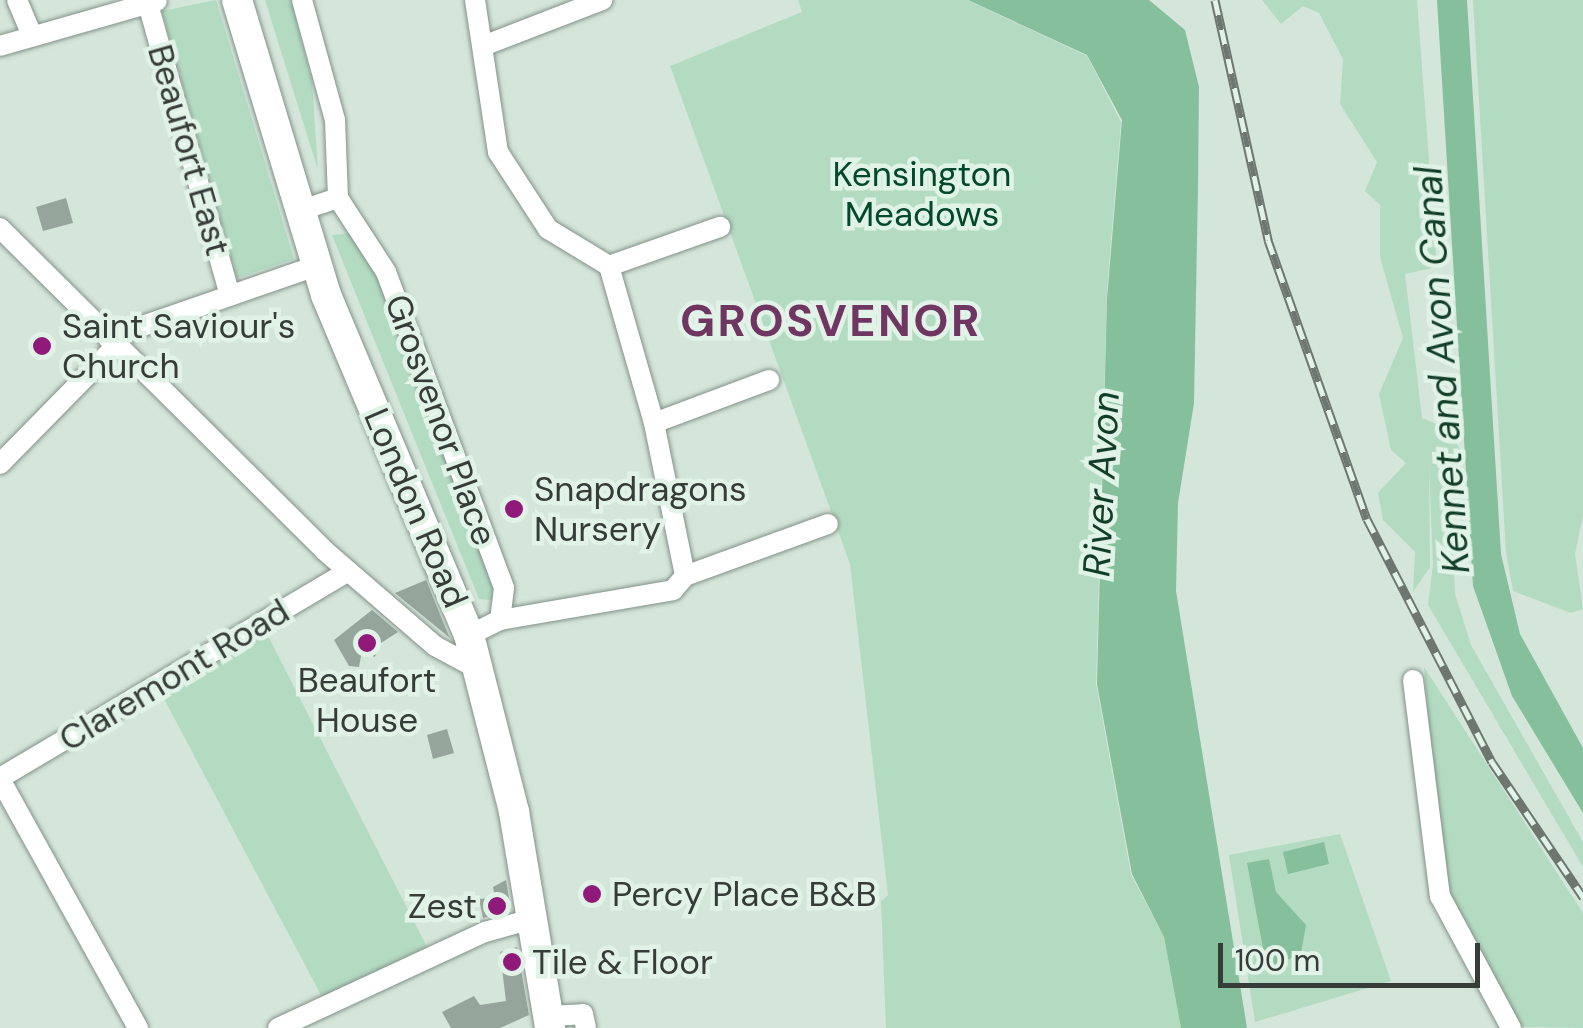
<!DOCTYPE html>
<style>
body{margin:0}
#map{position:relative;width:1583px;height:1028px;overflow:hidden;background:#d4e5da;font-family:"DM Sans",sans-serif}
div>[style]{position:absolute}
.green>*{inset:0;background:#b3dbc2}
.water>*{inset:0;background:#85bf9b}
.building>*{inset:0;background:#95a59b}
.roads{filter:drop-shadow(0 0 2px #829288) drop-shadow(0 0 2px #829288)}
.minor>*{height:20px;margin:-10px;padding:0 10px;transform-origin:10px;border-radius:10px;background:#fff}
.highway>*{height:30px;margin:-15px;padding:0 15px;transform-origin:15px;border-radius:15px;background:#fff}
.rail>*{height:9px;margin-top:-4.5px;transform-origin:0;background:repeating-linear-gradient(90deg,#e1f2e7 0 15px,#6d7770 0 30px);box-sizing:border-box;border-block:2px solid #6d7770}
.dots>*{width:28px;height:28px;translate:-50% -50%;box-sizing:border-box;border:5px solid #e1f2e7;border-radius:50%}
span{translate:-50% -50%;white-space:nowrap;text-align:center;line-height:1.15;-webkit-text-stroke:9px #e1f2e7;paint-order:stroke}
.street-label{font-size:35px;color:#363c38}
.park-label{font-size:35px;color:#004a2a}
.poi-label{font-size:35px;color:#363c38}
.left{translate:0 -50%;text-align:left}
.right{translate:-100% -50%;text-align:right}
.water-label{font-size:38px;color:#103e26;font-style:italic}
.district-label{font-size:45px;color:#703662;font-weight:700;letter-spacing:2.5px}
.scale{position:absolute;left:1218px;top:943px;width:262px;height:45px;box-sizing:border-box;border:5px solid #363c38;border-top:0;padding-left:12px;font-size:30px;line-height:35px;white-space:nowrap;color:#363c38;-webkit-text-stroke:8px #e1f2e7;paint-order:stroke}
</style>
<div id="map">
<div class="green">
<i style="clip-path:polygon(216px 0,294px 259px,237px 278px,162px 11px)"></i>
<i style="clip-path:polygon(265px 0,291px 0,312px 81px,318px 170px)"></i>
<i style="clip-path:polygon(798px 0,967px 0,1087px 56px,1121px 122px,1107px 289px,1096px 684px,1131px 875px,1164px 937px,1181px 1028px,886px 1028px,881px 901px,888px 895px,850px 564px,670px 66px,802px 12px)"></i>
<i style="clip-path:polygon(1262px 0,1417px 0,1437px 267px,1405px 274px,1422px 418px,1444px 427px,1460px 449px,1443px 466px,1450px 476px,1455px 594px,1471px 645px,1583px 842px,1583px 867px,1428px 605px,1433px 565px,1429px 465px,1430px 567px,1413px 592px,1415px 552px,1383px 520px,1378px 493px,1406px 463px,1391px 450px,1379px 394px,1403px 338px,1380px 257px,1380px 205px,1365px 191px,1377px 162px,1340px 104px,1343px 59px,1319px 13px,1303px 6px,1281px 24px)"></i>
<i style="clip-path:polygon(1473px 0,1583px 0,1583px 516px,1575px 554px,1583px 609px,1571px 613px,1513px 591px,1506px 552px)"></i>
<i style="clip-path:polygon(351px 233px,368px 250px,493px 585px,492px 600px,479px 599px,332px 235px)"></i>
<i style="clip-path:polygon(267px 634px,427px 947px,322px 997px,162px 695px)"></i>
<i style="clip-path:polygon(1424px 667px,1583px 913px,1583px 1028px,1520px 1027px,1442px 881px)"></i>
<i style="clip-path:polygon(1340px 834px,1391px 981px,1255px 1022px,1229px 855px)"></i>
</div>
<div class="water">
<i style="clip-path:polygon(968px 0,1149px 0,1185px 30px,1199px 87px,1198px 186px,1194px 403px,1178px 503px,1176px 591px,1247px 1028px,1181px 1028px,1164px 937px,1132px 874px,1097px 684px,1107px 299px,1122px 120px,1087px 55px)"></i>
<i style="clip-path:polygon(1437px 0,1467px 0,1501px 554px,1520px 634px,1583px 748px,1583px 813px,1512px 696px,1473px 586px)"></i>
<i style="clip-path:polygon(1324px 842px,1329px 864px,1288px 874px,1283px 852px)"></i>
<i style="clip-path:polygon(1269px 859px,1276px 892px,1306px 925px,1301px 953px,1267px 970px,1247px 863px)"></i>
</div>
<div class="building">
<i style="clip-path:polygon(66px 198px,73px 223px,43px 231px,36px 207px)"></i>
<i style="clip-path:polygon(426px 580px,448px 634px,450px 638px,395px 593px)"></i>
<i style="clip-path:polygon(372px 610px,398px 632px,378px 645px,375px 657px,362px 651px,359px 667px,349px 666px,334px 640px)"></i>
<i style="clip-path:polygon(447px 729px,454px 753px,433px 759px,427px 735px)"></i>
<i style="clip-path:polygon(506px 880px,511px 910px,483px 918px,479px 899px,495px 898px,493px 887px)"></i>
<i style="clip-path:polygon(517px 947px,529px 1015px,500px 1028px,451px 1028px,442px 1012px,474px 996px,480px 1005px,506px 1001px,500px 952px)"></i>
</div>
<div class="roads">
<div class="minor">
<i style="left:17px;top:0;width:39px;rotate:67deg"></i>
<i style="left:475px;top:0;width:154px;rotate:81.4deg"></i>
<i style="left:498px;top:152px;width:92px;rotate:57deg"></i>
<i style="left:548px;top:229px;width:71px;rotate:31.2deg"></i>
<i style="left:609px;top:266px;width:163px;rotate:74deg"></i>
<i style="left:654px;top:423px;width:156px;rotate:78.5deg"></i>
<i style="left:148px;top:4px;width:303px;rotate:74.3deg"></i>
<i style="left:0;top:46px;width:163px;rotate:-16deg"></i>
<i style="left:483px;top:46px;width:128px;rotate:-21.1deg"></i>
<i style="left:338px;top:198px;width:88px;rotate:57deg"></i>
<i style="left:386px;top:272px;width:337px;rotate:69.5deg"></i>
<i style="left:504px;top:588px;width:32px;rotate:97deg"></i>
<i style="left:500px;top:620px;width:34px;rotate:154deg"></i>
<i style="left:296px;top:212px;width:44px;rotate:-18.4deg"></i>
<i style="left:338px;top:198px;width:78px;rotate:-92.2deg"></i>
<i style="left:335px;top:120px;width:124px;rotate:-105.4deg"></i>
<i style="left:0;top:228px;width:458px;rotate:44.8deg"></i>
<i style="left:325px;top:551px;width:145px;rotate:40.8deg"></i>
<i style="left:435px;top:646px;width:49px;rotate:28.1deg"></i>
<i style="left:609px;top:266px;width:118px;rotate:-19.4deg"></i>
<i style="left:108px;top:338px;width:220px;rotate:-19.1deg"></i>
<i style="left:654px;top:423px;width:123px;rotate:-20.5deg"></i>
<i style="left:0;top:464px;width:165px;rotate:-45.5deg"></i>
<i style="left:685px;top:576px;width:152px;rotate:-20deg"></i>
<i style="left:500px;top:620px;width:176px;rotate:-9.8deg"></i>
<i style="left:673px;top:590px;width:18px;rotate:-49deg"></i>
<i style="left:1413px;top:680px;width:218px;rotate:82.9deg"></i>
<i style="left:1440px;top:896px;width:150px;rotate:61.7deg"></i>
<i style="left:0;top:778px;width:405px;rotate:-30.7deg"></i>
<i style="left:0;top:779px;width:285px;rotate:61deg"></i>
<i style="left:548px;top:1016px;width:35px;rotate:-3deg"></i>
<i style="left:583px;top:1014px;width:14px;rotate:78deg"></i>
<i style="left:278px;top:1028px;width:228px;rotate:-24.9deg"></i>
<i style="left:485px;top:932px;width:49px;rotate:-15.5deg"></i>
</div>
<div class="highway">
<i style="left:237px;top:0;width:308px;rotate:73.2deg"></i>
<i style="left:326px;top:295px;width:369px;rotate:67.2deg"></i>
<i style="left:469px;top:635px;width:183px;rotate:75.7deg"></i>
<i style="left:514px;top:812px;width:219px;rotate:80.5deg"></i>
</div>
</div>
<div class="rail">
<i style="left:1215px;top:0;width:246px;rotate:77.5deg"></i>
<i style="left:1268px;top:240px;width:296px;rotate:70.5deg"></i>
<i style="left:1367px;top:519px;width:273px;rotate:62.8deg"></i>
<i style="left:1492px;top:762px;width:163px;rotate:56deg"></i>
</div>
<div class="dots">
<i style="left:42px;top:346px;background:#8f1a79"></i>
<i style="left:514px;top:509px;background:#8f1a79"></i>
<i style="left:367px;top:643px;background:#8f1a79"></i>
<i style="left:592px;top:894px;background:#8f1a79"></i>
<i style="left:497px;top:906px;background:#8f1a79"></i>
<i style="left:512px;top:962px;background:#8f1a79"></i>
</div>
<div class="street-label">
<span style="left:189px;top:150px;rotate:74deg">Beaufort East</span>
<span style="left:441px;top:420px;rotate:70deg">Grosvenor Place</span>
<span style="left:416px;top:508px;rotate:67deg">London Road</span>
<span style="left:174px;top:675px;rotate:-31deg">Claremont Road</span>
</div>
<div class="park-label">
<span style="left:922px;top:194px">Kensington<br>Meadows</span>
</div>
<div class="poi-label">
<span class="left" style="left:62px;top:346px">Saint Saviour's<br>Church</span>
<span class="left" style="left:534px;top:509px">Snapdragons<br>Nursery</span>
<span style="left:367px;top:700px">Beaufort<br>House</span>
<span class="left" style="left:612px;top:894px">Percy Place B&amp;B</span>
<span class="right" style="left:477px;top:906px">Zest</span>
<span class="left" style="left:532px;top:962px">Tile &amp; Floor</span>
</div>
<div class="water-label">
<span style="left:1443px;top:370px;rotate:-94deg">Kennet and Avon Canal</span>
<span style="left:1102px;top:484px;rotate:-87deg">River Avon</span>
</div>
<div class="district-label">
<span style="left:831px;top:321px">GROSVENOR</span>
</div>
<div class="scale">100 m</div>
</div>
